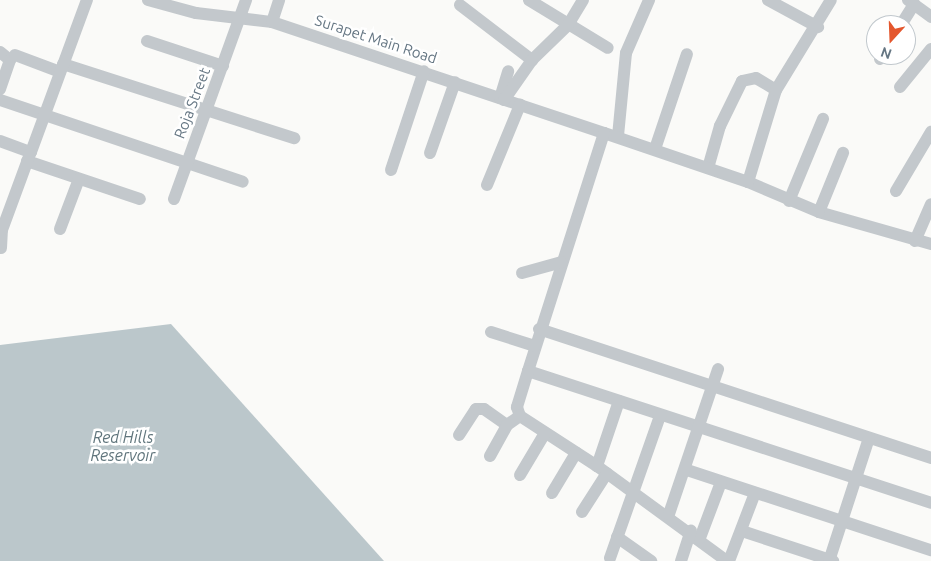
<!DOCTYPE html>
<style>
body{margin:0}
#map{position:relative;width:931px;height:561px;overflow:hidden;background:#fafaf8;font-family:Ubuntu,sans-serif}
div>[style]{position:absolute}
.water>*{inset:0;background:#bbc7cb}
.minor>*{height:12px;margin:-6px;padding:0 6px;transform-origin:6px;border-radius:6px;background:#c3c8cc}
span{translate:-50% -50%;white-space:nowrap;text-align:center;line-height:1.15;-webkit-text-stroke:5px #fff;paint-order:stroke}
.street-label{font-size:15px;color:#657683}
.water-label{font-size:16px;color:#60757c;font-style:italic}
.north{position:absolute;left:866px;top:15px;width:50px;height:50px;box-sizing:border-box;background:#fff;border:1px solid #c1c8cd;border-radius:50%;rotate:200deg;font-size:14px;font-weight:700;line-height:20px;text-align:center;color:#657683}
.north::after{content:'';display:block;margin:auto;width:18px;height:22px;background:#e4572e;clip-path:polygon(50% 0,100% 100%,50% 72%,0 100%)}
</style>
<div id="map">
<div class="water">
<i style="clip-path:polygon(171px 324px,384px 561px,0 561px,0 345px)"></i>
</div>
<div class="minor">
<i style="left:148px;top:0;width:50px;rotate:15.2deg"></i>
<i style="left:196px;top:13px;width:77px;rotate:6.8deg"></i>
<i style="left:272px;top:22px;width:350px;rotate:18.5deg"></i>
<i style="left:529px;top:0;width:92px;rotate:31.3deg"></i>
<i style="left:768px;top:0;width:57px;rotate:28.4deg"></i>
<i style="left:908px;top:0;width:29px;rotate:36deg"></i>
<i style="left:460px;top:5px;width:91px;rotate:37.4deg"></i>
<i style="left:272px;top:22px;width:23px;rotate:-72deg"></i>
<i style="left:901px;top:25px;width:25px;rotate:-58deg"></i>
<i style="left:147px;top:41px;width:80px;rotate:18.2deg"></i>
<i style="left:0;top:52px;width:13px;rotate:39deg"></i>
<i style="left:10px;top:60px;width:31px;rotate:109deg"></i>
<i style="left:15px;top:55px;width:48px;rotate:20.7deg"></i>
<i style="left:880px;top:59px;width:5px;rotate:-53deg"></i>
<i style="left:63px;top:64px;width:243px;rotate:17.8deg"></i>
<i style="left:900px;top:87px;width:49px;rotate:-50.8deg"></i>
<i style="left:500px;top:98px;width:28px;rotate:-73deg"></i>
<i style="left:0;top:100px;width:256px;rotate:18.6deg"></i>
<i style="left:504px;top:100px;width:49px;rotate:-55deg"></i>
<i style="left:532px;top:60px;width:50px;rotate:-44.2deg"></i>
<i style="left:568px;top:25px;width:29px;rotate:-59deg"></i>
<i style="left:618px;top:136px;width:83px;rotate:-84.5deg"></i>
<i style="left:626px;top:53px;width:58px;rotate:-66.5deg"></i>
<i style="left:0;top:141px;width:33px;rotate:20deg"></i>
<i style="left:31px;top:152px;width:162px;rotate:-69.8deg"></i>
<i style="left:655px;top:149px;width:100px;rotate:-71.4deg"></i>
<i style="left:430px;top:153px;width:75px;rotate:-70.6deg"></i>
<i style="left:27px;top:161px;width:119px;rotate:18.6deg"></i>
<i style="left:708px;top:168px;width:44px;rotate:-74.1deg"></i>
<i style="left:720px;top:126px;width:50px;rotate:-63.9deg"></i>
<i style="left:742px;top:81px;width:14px;rotate:-12deg"></i>
<i style="left:756px;top:78px;width:23px;rotate:31deg"></i>
<i style="left:391px;top:170px;width:104px;rotate:-71.6deg"></i>
<i style="left:748px;top:182px;width:96px;rotate:-73.1deg"></i>
<i style="left:776px;top:90px;width:105px;rotate:-58.6deg"></i>
<i style="left:487px;top:185px;width:87px;rotate:-67.6deg"></i>
<i style="left:896px;top:191px;width:69px;rotate:-59.3deg"></i>
<i style="left:174px;top:199px;width:212px;rotate:-70.1deg"></i>
<i style="left:789px;top:201px;width:89px;rotate:-67.5deg"></i>
<i style="left:819px;top:212px;width:64px;rotate:-67.9deg"></i>
<i style="left:60px;top:229px;width:53px;rotate:-69.2deg"></i>
<i style="left:915px;top:241px;width:40px;rotate:-66.6deg"></i>
<i style="left:931px;top:244px;width:116px;rotate:-164.1deg"></i>
<i style="left:819px;top:212px;width:77px;rotate:-157.1deg"></i>
<i style="left:748px;top:182px;width:152px;rotate:-161.2deg"></i>
<i style="left:604px;top:133px;width:250px;rotate:107.7deg"></i>
<i style="left:528px;top:371px;width:424px;rotate:18.1deg"></i>
<i style="left:1px;top:248px;width:18px;rotate:-87deg"></i>
<i style="left:2px;top:230px;width:81px;rotate:-69.8deg"></i>
<i style="left:522px;top:273px;width:41px;rotate:-15.4deg"></i>
<i style="left:539px;top:329px;width:413px;rotate:18.2deg"></i>
<i style="left:491px;top:332px;width:46px;rotate:17.7deg"></i>
<i style="left:528px;top:371px;width:38px;rotate:107deg"></i>
<i style="left:517px;top:407px;width:9px;rotate:72deg"></i>
<i style="left:520px;top:416px;width:92px;rotate:33deg"></i>
<i style="left:619px;top:401px;width:69px;rotate:108.7deg"></i>
<i style="left:597px;top:466px;width:161px;rotate:36.2deg"></i>
<i style="left:459px;top:435px;width:31px;rotate:-57deg"></i>
<i style="left:476px;top:409px;width:8px"></i>
<i style="left:484px;top:409px;width:28px;rotate:35deg"></i>
<i style="left:507px;top:425px;width:16px;rotate:-35deg"></i>
<i style="left:490px;top:456px;width:35px;rotate:-61deg"></i>
<i style="left:687px;top:470px;width:257px;rotate:18.2deg"></i>
<i style="left:520px;top:475px;width:49px;rotate:-59.2deg"></i>
<i style="left:552px;top:493px;width:47px;rotate:-59deg"></i>
<i style="left:582px;top:512px;width:46px;rotate:-57.3deg"></i>
<i style="left:669px;top:514px;width:153px;rotate:-71.3deg"></i>
<i style="left:742px;top:531px;width:96px;rotate:18.2deg"></i>
<i style="left:617px;top:537px;width:42px;rotate:35.2deg"></i>
<i style="left:700px;top:538px;width:60px;rotate:-69.4deg"></i>
<i style="left:610px;top:558px;width:151px;rotate:-70.6deg"></i>
<i style="left:681px;top:561px;width:32px;rotate:-72deg"></i>
<i style="left:729px;top:561px;width:73px;rotate:-69.1deg"></i>
<i style="left:829px;top:561px;width:129px;rotate:-72deg"></i>
</div>
<div class="street-label">
<span style="left:376px;top:39px;rotate:18deg">Surapet Main Road</span>
<span style="left:192px;top:103px;rotate:-69deg">Roja Street</span>
</div>
<div class="water-label">
<span style="left:123px;top:446px">Red Hills<br>Reservoir</span>
</div>
<div class="north">N</div>
</div>
